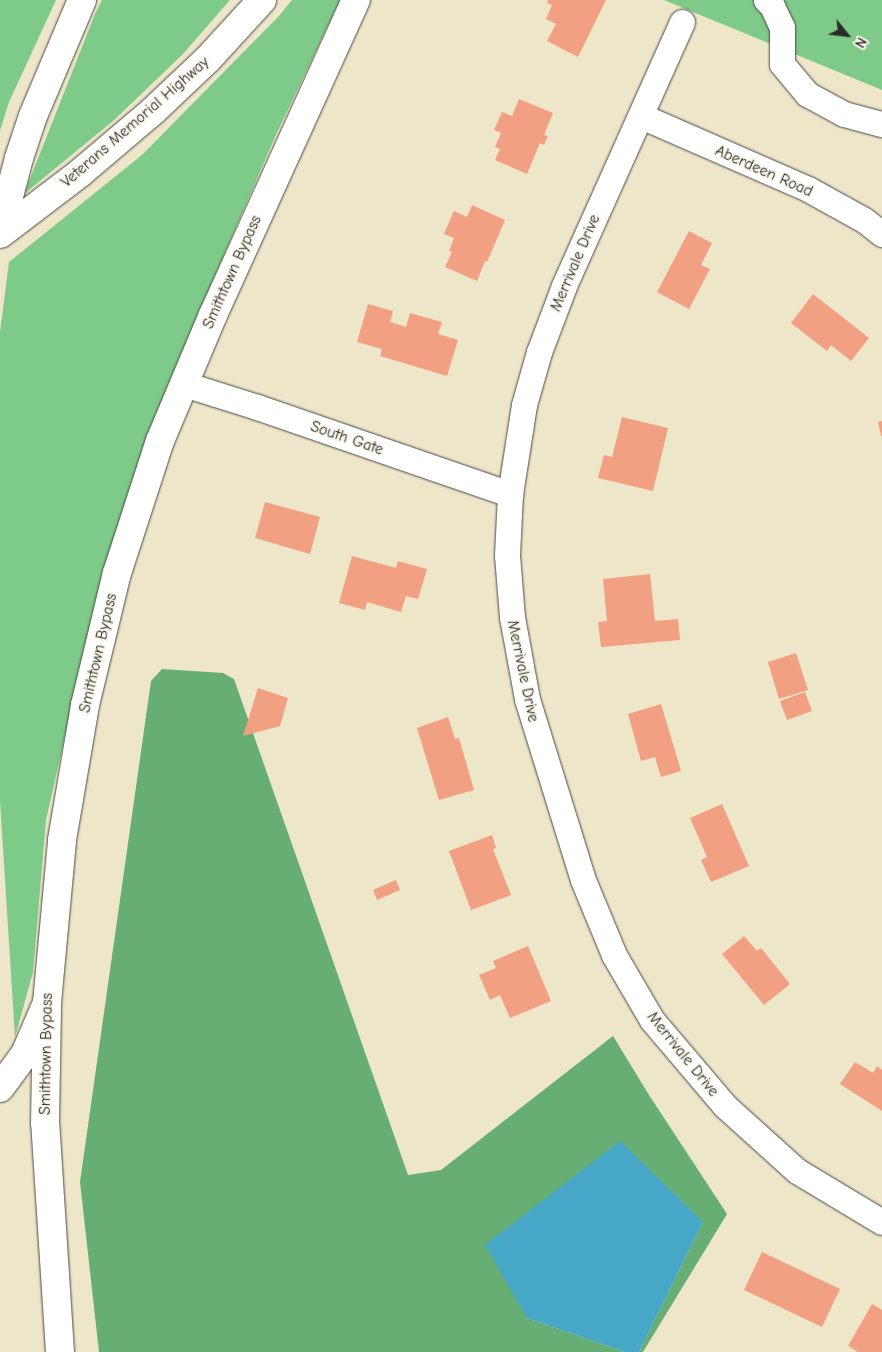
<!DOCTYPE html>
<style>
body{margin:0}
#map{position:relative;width:882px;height:1352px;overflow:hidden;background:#eee6c9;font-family:"Comic Neue",sans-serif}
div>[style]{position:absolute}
.green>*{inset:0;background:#7eca88}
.forest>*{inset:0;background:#66ae74}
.water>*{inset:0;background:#46a7c6}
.building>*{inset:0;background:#f1a182}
.roads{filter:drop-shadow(0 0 1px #484743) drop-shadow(0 0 1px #484743)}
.minor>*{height:25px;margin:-12.5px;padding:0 12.5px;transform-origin:12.5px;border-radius:12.5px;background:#fff}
.major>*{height:28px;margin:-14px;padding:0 14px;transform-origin:14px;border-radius:14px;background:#fff}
.highway>*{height:28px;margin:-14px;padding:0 14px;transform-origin:14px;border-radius:14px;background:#fff}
span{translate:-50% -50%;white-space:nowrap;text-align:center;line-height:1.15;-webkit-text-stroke:4px #fbf7ec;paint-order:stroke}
.street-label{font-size:16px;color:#2b2b2b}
.north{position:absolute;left:822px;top:10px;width:50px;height:50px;-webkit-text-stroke:4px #fbf7ec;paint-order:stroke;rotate:119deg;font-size:14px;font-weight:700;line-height:20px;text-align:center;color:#2b2b2b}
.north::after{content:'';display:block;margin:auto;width:18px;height:22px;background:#2b2b2b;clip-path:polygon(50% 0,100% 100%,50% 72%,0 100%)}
</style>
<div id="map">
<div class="green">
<i style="clip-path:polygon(0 0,56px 0,9px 102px,0 131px)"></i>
<i style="clip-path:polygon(102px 0,230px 0,182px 55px,113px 121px,24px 194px,95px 14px)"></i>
<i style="clip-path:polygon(292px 0,340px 0,275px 137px,173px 373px,97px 595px,46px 820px,33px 972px,15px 1037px,0 801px,0 332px,9px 262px,142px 155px,279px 16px)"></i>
<i style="clip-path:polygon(664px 0,882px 0,882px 90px)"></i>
</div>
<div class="forest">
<i style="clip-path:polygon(162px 669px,223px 673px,234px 679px,408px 1175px,441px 1170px,613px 1036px,649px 1095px,727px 1214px,643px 1352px,639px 1352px,703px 1222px,527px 1318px,625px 1352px,99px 1352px,80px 1182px,151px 681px)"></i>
</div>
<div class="water">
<i style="clip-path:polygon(620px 1141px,703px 1222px,639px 1352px,625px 1352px,527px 1318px,485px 1245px)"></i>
</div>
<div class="building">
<i style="clip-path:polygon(548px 0,606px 0,578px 57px,547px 41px,556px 24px,546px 19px,552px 5px,547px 3px)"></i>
<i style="clip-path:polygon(519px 99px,553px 113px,544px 135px,548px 136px,544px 145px,540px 143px,527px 174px,495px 160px,500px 149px,495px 147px,501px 133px,494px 130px,502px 112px,512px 116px)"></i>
<i style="clip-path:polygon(472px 205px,505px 220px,487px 262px,485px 261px,477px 281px,445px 267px,452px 252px,449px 251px,454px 238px,444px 234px,454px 211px,467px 217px)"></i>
<i style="clip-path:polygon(689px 231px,712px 243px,701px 265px,710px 269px,689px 309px,657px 292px)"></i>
<i style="clip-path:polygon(813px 294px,869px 338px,851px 361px,831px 345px,827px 351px,791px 323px)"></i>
<i style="clip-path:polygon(368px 304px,393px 311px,390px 322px,406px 327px,410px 313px,442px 322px,438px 334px,458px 340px,447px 376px,380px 356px,382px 349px,357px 342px)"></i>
<i style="clip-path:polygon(622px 417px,668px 428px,653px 491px,598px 478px,604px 455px,612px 457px)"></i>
<i style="clip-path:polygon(882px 421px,882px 436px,881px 436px,878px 422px)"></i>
<i style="clip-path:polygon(265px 502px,320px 517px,310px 554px,255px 538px)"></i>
<i style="clip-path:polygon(352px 556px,396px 568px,398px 561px,427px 569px,418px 599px,406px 596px,401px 612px,367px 602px,365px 610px,339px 603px)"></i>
<i style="clip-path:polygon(650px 574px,655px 621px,678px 619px,680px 640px,601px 647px,598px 622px,607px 621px,603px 579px)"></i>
<i style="clip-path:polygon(796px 653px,808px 690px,779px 699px,768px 662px)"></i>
<i style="clip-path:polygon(258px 688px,288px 698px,280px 726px,243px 736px)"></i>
<i style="clip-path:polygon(805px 692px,812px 711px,787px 720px,780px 701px)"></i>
<i style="clip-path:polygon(661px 704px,681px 771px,661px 777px,655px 757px,641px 761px,628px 714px)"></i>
<i style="clip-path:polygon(448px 717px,455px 739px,459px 738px,474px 790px,439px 800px,417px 728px)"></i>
<i style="clip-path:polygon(722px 804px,749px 866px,711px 882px,701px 860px,707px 857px,690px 818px)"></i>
<i style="clip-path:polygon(492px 835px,496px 848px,493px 849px,511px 895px,471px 910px,449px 851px)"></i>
<i style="clip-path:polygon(396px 880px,400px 890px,377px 900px,373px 890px)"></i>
<i style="clip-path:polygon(744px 936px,757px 951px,761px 948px,790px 984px,764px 1005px,722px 954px)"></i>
<i style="clip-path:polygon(528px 946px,551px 1001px,510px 1018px,500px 995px,490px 1000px,479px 975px,496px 968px,493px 961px)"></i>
<i style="clip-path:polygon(855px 1062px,873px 1073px,877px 1066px,882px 1070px,882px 1111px,840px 1084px)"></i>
<i style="clip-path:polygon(762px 1252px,840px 1289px,822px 1327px,744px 1290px)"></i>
<i style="clip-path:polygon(872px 1304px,882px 1310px,882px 1352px,858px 1352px,848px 1346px)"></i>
</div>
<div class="roads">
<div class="minor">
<i style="left:766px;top:0;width:8px;rotate:45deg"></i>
<i style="left:772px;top:6px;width:23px;rotate:65deg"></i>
<i style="left:782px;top:27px;width:37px;rotate:90deg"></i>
<i style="left:782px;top:64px;width:39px;rotate:50deg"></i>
<i style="left:807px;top:94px;width:42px;rotate:28.4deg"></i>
<i style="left:844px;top:114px;width:39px;rotate:15deg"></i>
<i style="left:682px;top:22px;width:289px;rotate:114.1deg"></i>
<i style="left:564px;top:286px;width:71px;rotate:110.7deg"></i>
<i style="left:539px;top:352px;width:55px;rotate:105.8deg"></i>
<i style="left:524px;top:405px;width:90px;rotate:98.9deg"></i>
<i style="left:510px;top:494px;width:61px;rotate:92.8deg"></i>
<i style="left:507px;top:555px;width:62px;rotate:85.4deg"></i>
<i style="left:512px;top:617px;width:83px;rotate:79.6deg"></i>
<i style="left:527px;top:699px;width:189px;rotate:72.8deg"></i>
<i style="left:583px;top:880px;width:81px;rotate:67.5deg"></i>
<i style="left:614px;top:955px;width:75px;rotate:59.7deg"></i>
<i style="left:652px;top:1020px;width:113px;rotate:49.7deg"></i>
<i style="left:725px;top:1106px;width:97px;rotate:42.1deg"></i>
<i style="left:797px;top:1171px;width:99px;rotate:31deg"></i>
<i style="left:641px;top:116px;width:182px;rotate:23.6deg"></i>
<i style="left:808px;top:189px;width:64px;rotate:29deg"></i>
<i style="left:864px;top:220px;width:23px;rotate:38deg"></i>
<i style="left:184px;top:384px;width:77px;rotate:17.5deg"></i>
<i style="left:257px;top:407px;width:268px;rotate:19deg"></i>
</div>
<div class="major">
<i style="left:0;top:1088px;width:42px;rotate:-53.7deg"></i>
<i style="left:25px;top:1054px;width:56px;rotate:-66.7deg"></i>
</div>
<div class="highway">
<i style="left:0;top:231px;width:75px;rotate:-75.4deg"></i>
<i style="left:19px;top:158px;width:44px;rotate:-71.6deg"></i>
<i style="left:33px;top:116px;width:126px;rotate:-67.1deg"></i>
<i style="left:0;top:234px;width:101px;rotate:-37.3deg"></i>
<i style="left:80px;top:173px;width:96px;rotate:-40.3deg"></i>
<i style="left:153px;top:111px;width:76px;rotate:-43.4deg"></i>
<i style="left:208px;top:59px;width:80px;rotate:-47.5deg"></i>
<i style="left:60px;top:1352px;width:229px;rotate:-93.7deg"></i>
<i style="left:45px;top:1123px;width:120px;rotate:-89deg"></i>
<i style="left:47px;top:1003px;width:164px;rotate:-84.7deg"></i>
<i style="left:62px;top:840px;width:137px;rotate:-80.3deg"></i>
<i style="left:85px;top:705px;width:136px;rotate:-76.4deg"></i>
<i style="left:117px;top:573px;width:139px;rotate:-72deg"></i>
<i style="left:160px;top:441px;width:137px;rotate:-67.2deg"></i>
<i style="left:213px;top:315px;width:346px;rotate:-65.6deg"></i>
</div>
</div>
<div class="street-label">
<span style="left:135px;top:122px;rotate:-41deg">Veterans Memorial Highway</span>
<span style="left:764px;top:171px;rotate:24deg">Aberdeen Road</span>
<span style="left:575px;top:263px;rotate:-67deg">Merrivale Drive</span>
<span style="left:232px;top:272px;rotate:-66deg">Smithtown Bypass</span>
<span style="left:347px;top:438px;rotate:19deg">South Gate</span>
<span style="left:98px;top:653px;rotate:-77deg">Smithtown Bypass</span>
<span style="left:523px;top:671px;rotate:78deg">Merrivale Drive</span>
<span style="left:46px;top:1054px;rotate:-89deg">Smithtown Bypass</span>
<span style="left:683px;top:1054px;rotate:51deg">Merrivale Drive</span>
</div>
<div class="north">N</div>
</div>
